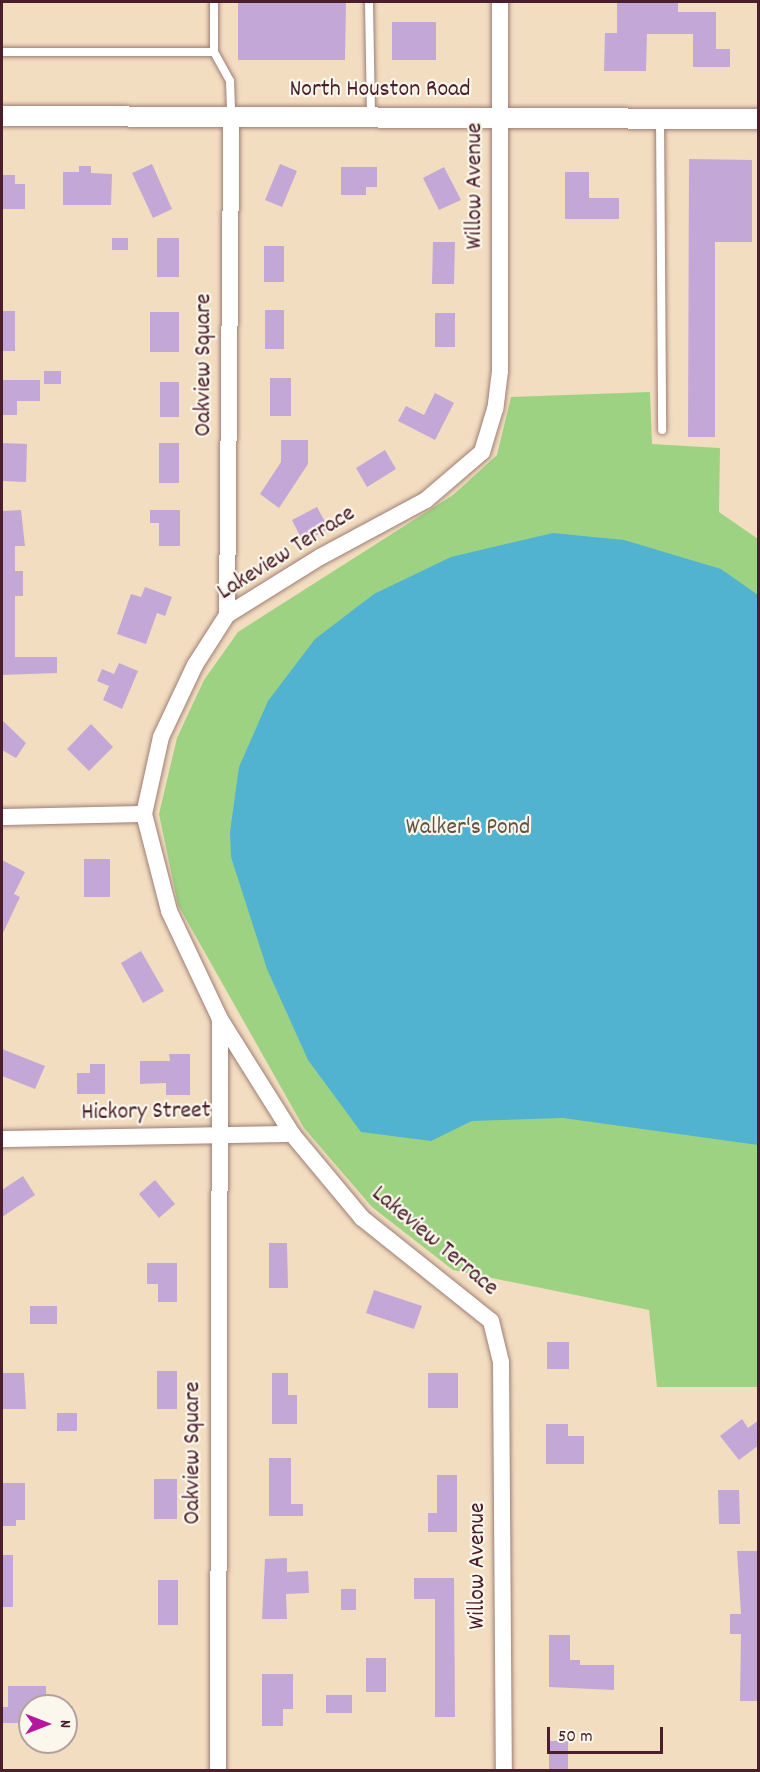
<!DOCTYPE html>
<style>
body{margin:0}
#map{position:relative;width:760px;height:1772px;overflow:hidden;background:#f3ddc0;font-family:Dekko,sans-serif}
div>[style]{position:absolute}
.green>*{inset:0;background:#9dd283}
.water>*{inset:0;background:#51b3d0}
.building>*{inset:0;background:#c3a7d7}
.roads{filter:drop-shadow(0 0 2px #9e7e76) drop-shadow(0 0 2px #9e7e76)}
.service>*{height:8px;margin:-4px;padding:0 4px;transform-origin:4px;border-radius:4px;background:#fff}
.minor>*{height:16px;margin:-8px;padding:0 8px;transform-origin:8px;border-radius:8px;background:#fff}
.tertiary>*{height:20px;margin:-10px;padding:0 10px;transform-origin:10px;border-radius:10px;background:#fff}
span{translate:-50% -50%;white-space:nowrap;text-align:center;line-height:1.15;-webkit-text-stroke:4.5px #fbf7ec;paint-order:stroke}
.street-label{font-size:24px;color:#4a1f2b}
.park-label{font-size:24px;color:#635545}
.frame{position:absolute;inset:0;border:3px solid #4a1f2b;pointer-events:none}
.north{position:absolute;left:18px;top:1694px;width:60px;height:60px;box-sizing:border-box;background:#fbf7ec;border:2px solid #b4a19f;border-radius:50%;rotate:90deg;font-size:16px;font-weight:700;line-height:24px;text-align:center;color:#4a1f2b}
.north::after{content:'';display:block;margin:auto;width:21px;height:27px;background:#b5179e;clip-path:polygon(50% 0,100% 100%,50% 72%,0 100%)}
.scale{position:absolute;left:547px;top:1727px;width:116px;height:27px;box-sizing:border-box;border:3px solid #4a1f2b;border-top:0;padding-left:8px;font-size:18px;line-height:21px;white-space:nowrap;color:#4a1f2b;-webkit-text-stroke:4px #fbf7ec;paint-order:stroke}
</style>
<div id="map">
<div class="green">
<i style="clip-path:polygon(650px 392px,652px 444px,720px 448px,719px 512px,758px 539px,758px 1387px,657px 1387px,649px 1310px,453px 1270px,372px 1207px,304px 1128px,178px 905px,159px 814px,177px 738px,204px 680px,238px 632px,453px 495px,497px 455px,511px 397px)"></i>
</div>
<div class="water">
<i style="clip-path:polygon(553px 533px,624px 540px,721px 569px,758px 595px,758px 1145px,563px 1118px,472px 1121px,431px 1141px,361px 1132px,308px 1060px,267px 969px,231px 857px,230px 832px,239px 767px,268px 701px,315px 639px,374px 594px,451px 557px)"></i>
</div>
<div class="building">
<i style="clip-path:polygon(238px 2px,346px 2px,345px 60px,238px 60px)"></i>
<i style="clip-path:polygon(617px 2px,678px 2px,678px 12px,716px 12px,716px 49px,730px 49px,730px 67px,693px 67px,693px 34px,647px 34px,646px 71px,604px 71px,605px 33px,617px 33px)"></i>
<i style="clip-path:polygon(392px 22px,436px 22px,436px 60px,392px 60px)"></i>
<i style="clip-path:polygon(689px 159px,752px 160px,752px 242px,715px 242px,715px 437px,688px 437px)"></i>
<i style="clip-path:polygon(152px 164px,172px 209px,153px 218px,132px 173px)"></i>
<i style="clip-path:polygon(280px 164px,297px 171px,282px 207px,265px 200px)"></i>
<i style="clip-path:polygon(79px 166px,91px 166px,91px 173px,112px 174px,111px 205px,63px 205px,63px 172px,79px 172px)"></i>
<i style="clip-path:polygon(341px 167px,377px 167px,377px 187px,366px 187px,366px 195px,341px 195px)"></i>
<i style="clip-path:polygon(444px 167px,461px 200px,439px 210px,423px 178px)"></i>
<i style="clip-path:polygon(565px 172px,589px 172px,589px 198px,619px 198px,619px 219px,565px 219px)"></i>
<i style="clip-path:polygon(2px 175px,15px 175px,15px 184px,25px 184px,25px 209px,2px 209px)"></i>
<i style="clip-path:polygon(112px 238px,128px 238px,128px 250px,112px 250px)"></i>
<i style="clip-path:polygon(157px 238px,179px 238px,179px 277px,157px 277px)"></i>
<i style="clip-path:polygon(433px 242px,455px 242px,454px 284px,432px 284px)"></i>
<i style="clip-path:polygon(264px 246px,284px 246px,284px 282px,264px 282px)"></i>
<i style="clip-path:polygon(265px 310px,284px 310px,284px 349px,265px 349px)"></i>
<i style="clip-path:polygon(2px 311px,15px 311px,15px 351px,2px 351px)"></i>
<i style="clip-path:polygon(150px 312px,179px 312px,179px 352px,150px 352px)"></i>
<i style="clip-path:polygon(435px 313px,455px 313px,455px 347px,435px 347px)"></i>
<i style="clip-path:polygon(44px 371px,61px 371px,61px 384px,44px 384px)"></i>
<i style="clip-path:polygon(270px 378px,291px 378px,291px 416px,270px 416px)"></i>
<i style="clip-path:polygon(2px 380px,40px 380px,40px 401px,17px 401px,17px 415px,2px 415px)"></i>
<i style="clip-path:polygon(160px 382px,179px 382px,179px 417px,160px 417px)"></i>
<i style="clip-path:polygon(435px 393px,454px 403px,435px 440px,398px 421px,406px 406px,424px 415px)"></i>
<i style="clip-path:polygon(281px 440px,308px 440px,308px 464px,279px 508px,260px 494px,281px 462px)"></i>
<i style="clip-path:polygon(2px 443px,27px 444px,26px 482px,2px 481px)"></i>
<i style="clip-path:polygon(159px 443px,179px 443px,179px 483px,159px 483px)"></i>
<i style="clip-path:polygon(385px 450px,396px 469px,367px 487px,356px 468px)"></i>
<i style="clip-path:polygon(317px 507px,329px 529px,303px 542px,292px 520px)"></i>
<i style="clip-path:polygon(21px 510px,25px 546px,15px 546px,15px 571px,23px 571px,23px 596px,15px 596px,15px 657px,57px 657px,57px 673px,2px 675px,2px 511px)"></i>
<i style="clip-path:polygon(150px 510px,180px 510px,180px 546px,159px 546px,159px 523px,150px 523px)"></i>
<i style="clip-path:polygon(145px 587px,172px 597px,165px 616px,157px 613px,146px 644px,117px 634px,131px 594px,141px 597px)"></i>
<i style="clip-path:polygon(119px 663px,138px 671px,122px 709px,103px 700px,109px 686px,97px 681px,102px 669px,114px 674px)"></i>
<i style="clip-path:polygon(2px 720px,26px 743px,16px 758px,2px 750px)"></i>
<i style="clip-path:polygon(91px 724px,113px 747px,89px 771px,67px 749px)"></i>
<i style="clip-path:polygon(84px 859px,110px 859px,110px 897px,84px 897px)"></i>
<i style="clip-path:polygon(2px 860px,25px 872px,14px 894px,20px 897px,2px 935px)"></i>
<i style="clip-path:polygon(141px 951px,164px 991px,143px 1003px,121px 963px)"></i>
<i style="clip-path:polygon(2px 1049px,45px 1066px,35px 1089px,2px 1076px)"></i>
<i style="clip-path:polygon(169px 1054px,190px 1054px,190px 1095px,166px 1095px,166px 1083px,140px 1084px,140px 1061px,170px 1061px)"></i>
<i style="clip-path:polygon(90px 1064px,105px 1064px,105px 1094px,77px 1094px,77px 1073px,90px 1073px)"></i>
<i style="clip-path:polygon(23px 1176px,35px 1195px,2px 1217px,2px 1190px)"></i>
<i style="clip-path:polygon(155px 1180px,175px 1204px,159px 1218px,139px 1194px)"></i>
<i style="clip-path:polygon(269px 1243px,287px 1243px,288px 1288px,269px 1288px)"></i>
<i style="clip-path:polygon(147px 1263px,177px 1263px,177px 1302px,158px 1302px,158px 1284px,147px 1284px)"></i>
<i style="clip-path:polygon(374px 1290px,422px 1306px,414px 1329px,366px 1313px)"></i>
<i style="clip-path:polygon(30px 1306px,57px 1306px,57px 1324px,30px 1324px)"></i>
<i style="clip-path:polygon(547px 1342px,569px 1342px,569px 1369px,547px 1369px)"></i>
<i style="clip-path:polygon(157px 1371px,177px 1371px,177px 1409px,157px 1409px)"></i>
<i style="clip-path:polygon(2px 1373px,24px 1373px,26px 1409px,2px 1409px)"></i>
<i style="clip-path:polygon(272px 1373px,288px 1373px,288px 1395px,297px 1395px,297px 1424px,272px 1424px)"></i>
<i style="clip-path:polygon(428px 1373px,458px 1373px,458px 1408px,428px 1408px)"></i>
<i style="clip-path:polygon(57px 1413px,77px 1413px,77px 1431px,57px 1431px)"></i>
<i style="clip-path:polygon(742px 1419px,748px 1428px,759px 1420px,759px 1445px,739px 1460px,720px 1436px)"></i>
<i style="clip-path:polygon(546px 1424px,568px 1424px,568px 1436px,584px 1436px,584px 1464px,546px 1464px)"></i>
<i style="clip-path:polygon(269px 1458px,291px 1458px,291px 1504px,303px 1504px,303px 1516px,269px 1516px)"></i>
<i style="clip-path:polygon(437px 1475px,457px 1475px,457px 1532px,428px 1532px,428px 1513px,437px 1513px)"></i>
<i style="clip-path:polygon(154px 1479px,177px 1479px,177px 1519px,154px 1519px)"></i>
<i style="clip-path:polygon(2px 1483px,25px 1483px,25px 1520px,16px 1520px,16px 1526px,2px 1526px)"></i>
<i style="clip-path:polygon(718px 1490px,739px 1490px,740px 1524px,719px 1524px)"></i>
<i style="clip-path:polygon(737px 1551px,759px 1551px,759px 1701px,740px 1701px,741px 1634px,730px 1634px,730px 1614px,741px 1614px)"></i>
<i style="clip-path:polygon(2px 1555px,13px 1555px,13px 1607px,2px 1607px)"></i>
<i style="clip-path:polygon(287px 1558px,287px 1572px,308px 1571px,309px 1593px,286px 1594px,287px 1619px,262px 1619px,265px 1559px)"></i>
<i style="clip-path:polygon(414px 1578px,454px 1578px,455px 1717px,435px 1717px,435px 1599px,414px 1599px)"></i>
<i style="clip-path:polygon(158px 1580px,178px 1580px,178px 1625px,158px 1625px)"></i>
<i style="clip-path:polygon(341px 1589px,356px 1589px,356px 1610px,341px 1610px)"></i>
<i style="clip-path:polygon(549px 1635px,570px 1635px,570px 1660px,580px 1660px,580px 1665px,614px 1665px,614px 1690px,549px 1687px)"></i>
<i style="clip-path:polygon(366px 1658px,386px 1658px,386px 1692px,366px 1692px)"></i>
<i style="clip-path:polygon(262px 1674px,293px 1674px,293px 1709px,283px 1709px,283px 1726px,262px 1726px)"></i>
<i style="clip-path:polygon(8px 1686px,46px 1686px,46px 1706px,30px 1706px,30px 1723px,2px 1723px,2px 1707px,8px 1707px)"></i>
<i style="clip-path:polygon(326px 1695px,352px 1695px,352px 1713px,326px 1713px)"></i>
<i style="clip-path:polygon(549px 1741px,568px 1741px,568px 1770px,549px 1770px)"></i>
</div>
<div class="roads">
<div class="service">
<i style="left:369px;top:2px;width:114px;rotate:89deg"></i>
<i style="left:2px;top:52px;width:212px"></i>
<i style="left:214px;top:52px;width:50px;rotate:-90deg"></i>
<i style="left:214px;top:52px;width:33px;rotate:61deg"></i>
<i style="left:230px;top:81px;width:35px;rotate:88deg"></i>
<i style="left:660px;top:118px;width:312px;rotate:89.6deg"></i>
</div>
<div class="minor">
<i style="left:500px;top:2px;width:369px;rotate:90deg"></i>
<i style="left:500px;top:371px;width:38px;rotate:97deg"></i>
<i style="left:495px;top:409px;width:45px;rotate:106.8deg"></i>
<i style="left:482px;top:452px;width:74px;rotate:139.4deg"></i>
<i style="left:426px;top:500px;width:120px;rotate:151.7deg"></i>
<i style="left:320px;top:557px;width:110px;rotate:148.1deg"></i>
<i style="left:227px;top:615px;width:59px;rotate:122.6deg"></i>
<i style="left:195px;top:665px;width:80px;rotate:115.3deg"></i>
<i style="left:161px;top:737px;width:79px;rotate:102.4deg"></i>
<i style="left:144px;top:814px;width:100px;rotate:75.5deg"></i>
<i style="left:169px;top:911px;width:119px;rotate:64.7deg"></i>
<i style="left:220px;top:1019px;width:136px;rotate:57.9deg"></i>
<i style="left:292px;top:1134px;width:109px;rotate:50.2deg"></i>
<i style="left:362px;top:1218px;width:165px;rotate:38.6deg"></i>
<i style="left:491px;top:1321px;width:42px;rotate:76.3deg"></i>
<i style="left:501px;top:1362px;width:408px;rotate:89.6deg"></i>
<i style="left:227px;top:615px;width:499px;rotate:-89.5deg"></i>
<i style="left:2px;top:817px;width:142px;rotate:-1.2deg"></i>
<i style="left:2px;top:1139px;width:290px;rotate:-1deg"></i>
<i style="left:218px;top:1770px;width:750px;rotate:-89.85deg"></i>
</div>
<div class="tertiary">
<i style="left:2px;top:116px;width:756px;rotate:0.23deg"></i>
</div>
</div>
<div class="street-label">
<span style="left:380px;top:91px">North Houston Road</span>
<span style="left:476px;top:186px;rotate:-90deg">Willow Avenue</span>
<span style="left:205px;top:365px;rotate:-90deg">Oakview Square</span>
<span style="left:287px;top:554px;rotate:-32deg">Lakeview Terrace</span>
<span style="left:146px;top:1113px;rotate:-1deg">Hickory Street</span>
<span style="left:434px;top:1242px;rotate:40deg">Lakeview Terrace</span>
<span style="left:194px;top:1453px;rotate:-90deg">Oakview Square</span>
<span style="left:479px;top:1566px;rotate:-90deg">Willow Avenue</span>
</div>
<div class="park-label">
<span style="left:468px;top:829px">Walker's Pond</span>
</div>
<div class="frame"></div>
<div class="north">N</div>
<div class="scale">50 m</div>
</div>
